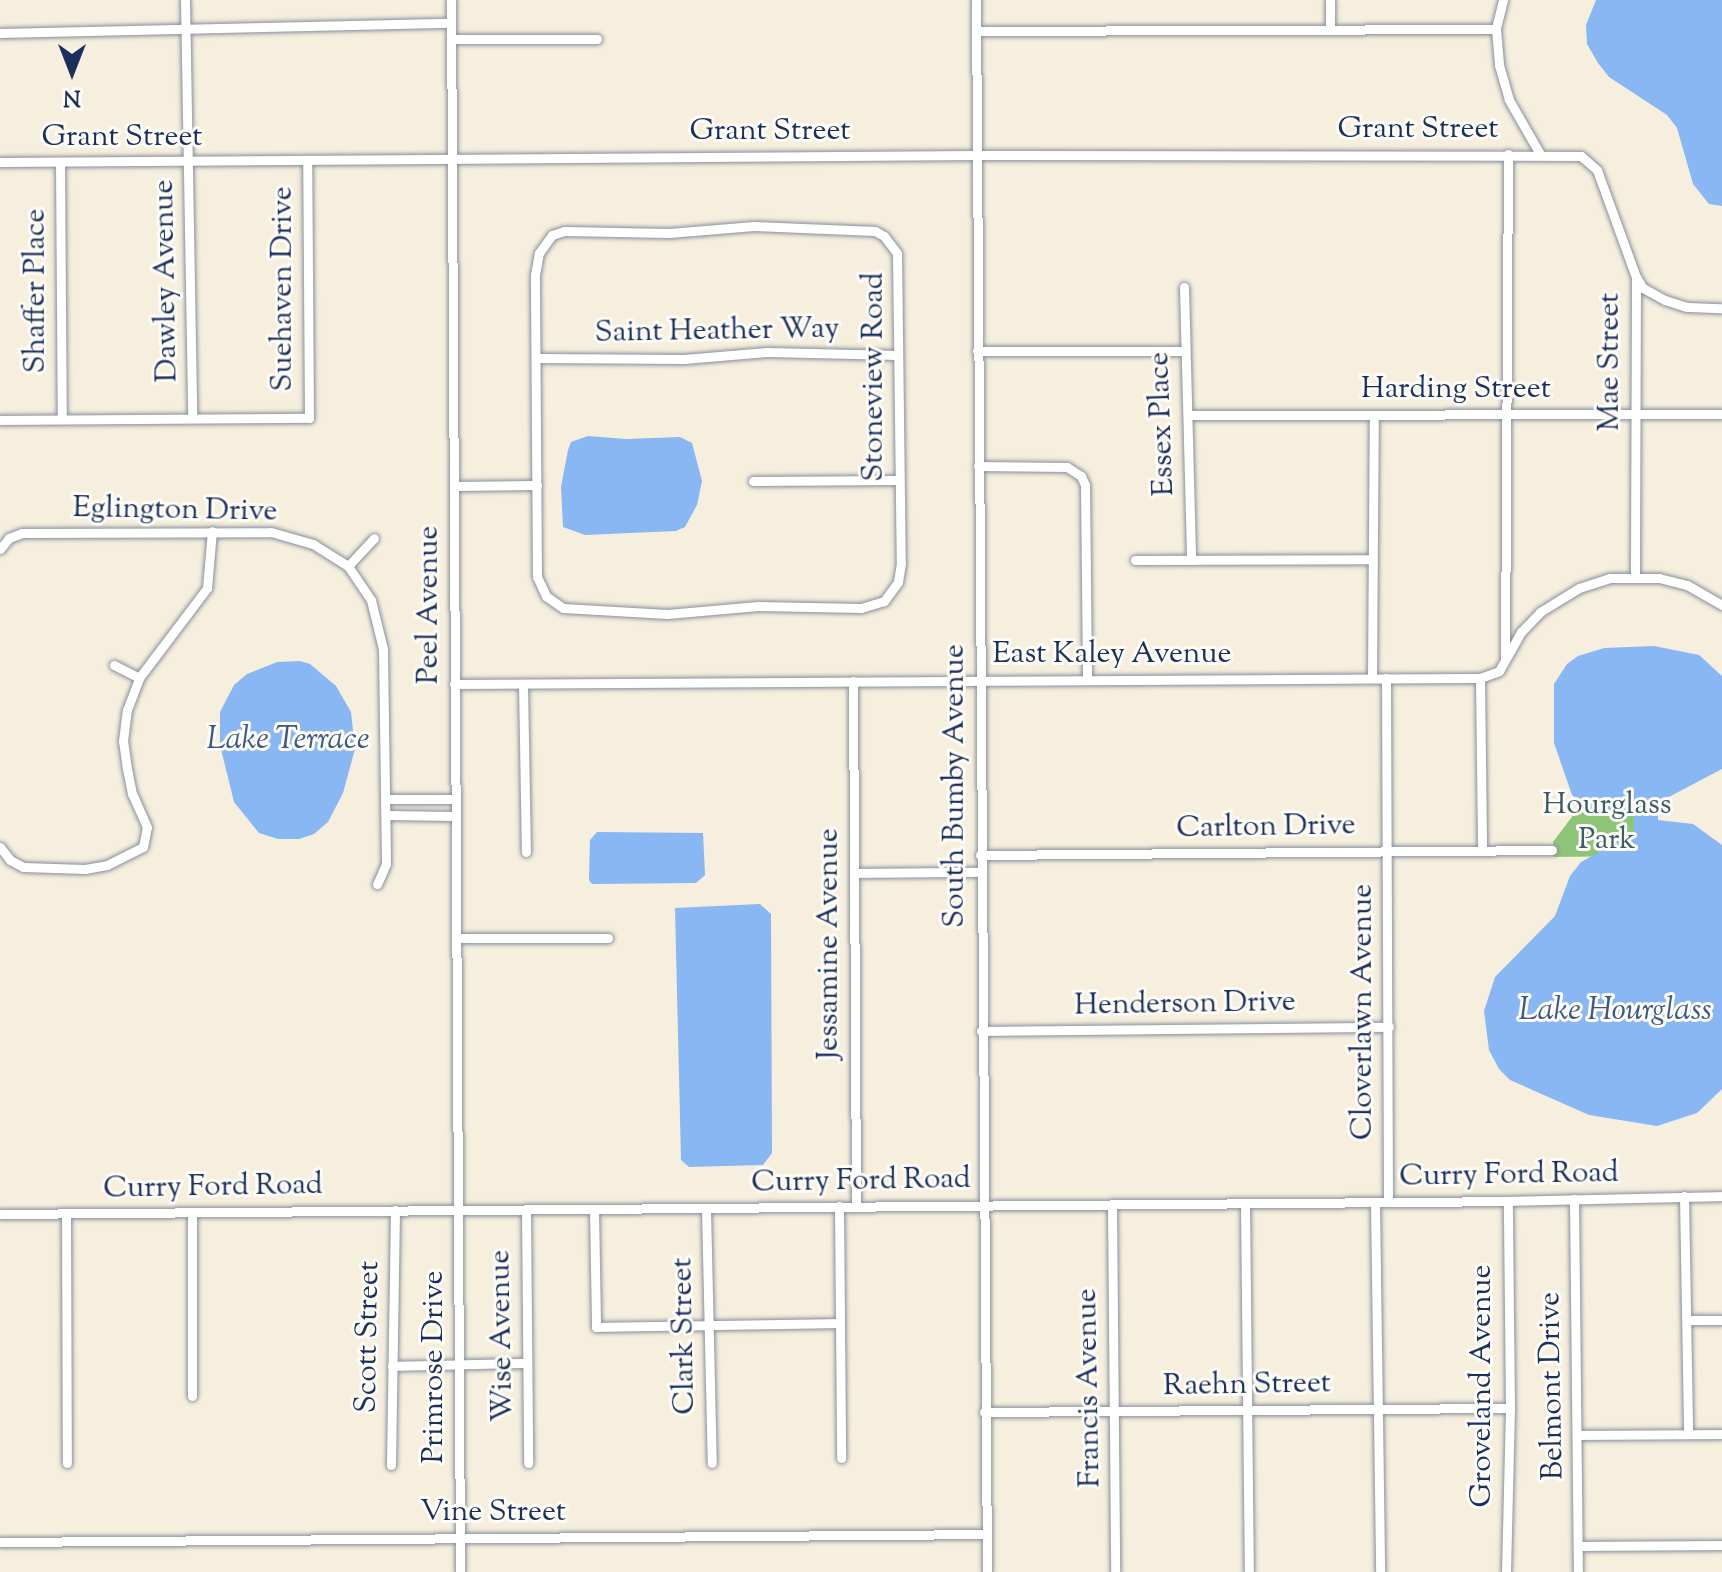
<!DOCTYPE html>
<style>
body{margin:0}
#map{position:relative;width:1722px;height:1572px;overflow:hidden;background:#f6efdd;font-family:"Sorts Mill Goudy",serif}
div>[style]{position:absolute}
.green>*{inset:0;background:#8dc578}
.water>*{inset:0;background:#88b7f3}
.roads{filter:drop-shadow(0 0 2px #888f9e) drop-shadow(0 0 2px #888f9e)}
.minor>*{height:9px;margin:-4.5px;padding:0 4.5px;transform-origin:4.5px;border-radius:4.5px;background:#fff}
span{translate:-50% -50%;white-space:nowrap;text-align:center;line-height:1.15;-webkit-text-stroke:6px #fdfcf7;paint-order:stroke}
.street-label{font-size:30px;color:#1b2f5e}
.park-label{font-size:30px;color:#3d5c66}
.water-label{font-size:32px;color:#3c588b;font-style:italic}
.north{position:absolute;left:32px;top:32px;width:80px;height:80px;-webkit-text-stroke:6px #fdfcf7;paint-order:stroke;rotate:180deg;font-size:22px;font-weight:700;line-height:32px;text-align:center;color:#1b2f5e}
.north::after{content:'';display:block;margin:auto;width:28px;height:36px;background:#1b2f5e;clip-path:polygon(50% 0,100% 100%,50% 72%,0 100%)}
</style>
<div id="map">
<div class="green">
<i style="clip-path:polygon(1639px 728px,1639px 856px,1553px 857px,1553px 842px)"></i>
</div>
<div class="water">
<i style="clip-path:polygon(1596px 0,1722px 0,1722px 206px,1709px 204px,1693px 184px,1677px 128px,1667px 115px,1609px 77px,1598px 63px,1587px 44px,1586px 25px)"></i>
<i style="clip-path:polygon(588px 436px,626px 439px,680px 437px,692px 443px,702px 481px,697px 505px,685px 527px,676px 531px,585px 535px,563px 527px,561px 487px,568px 450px,571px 442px)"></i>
<i style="clip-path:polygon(1654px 646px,1699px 655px,1722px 676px,1722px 769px,1663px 800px,1658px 813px,1658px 820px,1693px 824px,1722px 845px,1722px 1089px,1697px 1113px,1657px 1126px,1589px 1115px,1510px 1080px,1499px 1069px,1489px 1050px,1484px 1011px,1495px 977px,1555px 916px,1570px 876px,1581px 862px,1634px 833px,1634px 810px,1592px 812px,1572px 795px,1554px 743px,1554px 684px,1567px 664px,1578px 656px,1604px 648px)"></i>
<i style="clip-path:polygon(300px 661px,310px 664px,336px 686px,351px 712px,355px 749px,343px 793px,328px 822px,314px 834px,299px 839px,278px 839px,259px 833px,234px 802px,220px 745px,220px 712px,234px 685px,247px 674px,277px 662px)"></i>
<i style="clip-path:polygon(597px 832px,703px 833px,705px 875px,696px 883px,592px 884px,589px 880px,590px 840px)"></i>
<i style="clip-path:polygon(760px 904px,771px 914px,772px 1153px,763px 1165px,689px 1167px,681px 1160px,675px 908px)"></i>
</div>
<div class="roads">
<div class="minor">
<i style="left:185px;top:0;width:418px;rotate:89deg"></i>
<i style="left:451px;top:0;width:1572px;rotate:89.67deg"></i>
<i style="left:976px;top:0;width:1572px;rotate:89.6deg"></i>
<i style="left:1330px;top:0;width:30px;rotate:90deg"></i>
<i style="left:1503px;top:0;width:30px;rotate:104deg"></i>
<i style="left:1496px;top:29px;width:36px;rotate:85deg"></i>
<i style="left:1499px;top:65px;width:36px;rotate:74deg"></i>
<i style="left:1509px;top:100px;width:62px;rotate:60.1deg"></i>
<i style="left:976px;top:31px;width:520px;rotate:-0.22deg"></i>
<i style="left:0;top:33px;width:451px;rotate:-1.3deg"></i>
<i style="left:451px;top:39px;width:146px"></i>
<i style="left:0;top:162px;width:977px;rotate:-0.41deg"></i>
<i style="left:977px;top:155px;width:604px;rotate:0.09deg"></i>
<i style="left:1581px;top:156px;width:21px;rotate:41deg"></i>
<i style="left:1597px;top:170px;width:114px;rotate:70deg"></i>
<i style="left:1636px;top:277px;width:298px;rotate:90.2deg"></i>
<i style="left:60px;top:162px;width:257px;rotate:89.6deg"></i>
<i style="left:754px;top:226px;width:121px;rotate:2.4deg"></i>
<i style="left:875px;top:231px;width:10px;rotate:29deg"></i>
<i style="left:884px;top:236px;width:21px;rotate:53deg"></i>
<i style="left:897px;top:253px;width:310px;rotate:89.3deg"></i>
<i style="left:901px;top:563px;width:19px;rotate:99deg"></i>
<i style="left:898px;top:582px;width:24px;rotate:126deg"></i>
<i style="left:884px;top:601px;width:24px;rotate:163deg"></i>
<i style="left:861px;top:608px;width:103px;rotate:-178.9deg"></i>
<i style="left:758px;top:606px;width:91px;rotate:175deg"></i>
<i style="left:667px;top:614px;width:104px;rotate:-176.7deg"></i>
<i style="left:563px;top:608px;width:21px;rotate:-145deg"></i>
<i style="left:546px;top:596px;width:21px;rotate:-115deg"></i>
<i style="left:537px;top:577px;width:302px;rotate:-90.4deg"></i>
<i style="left:535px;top:275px;width:22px;rotate:-80deg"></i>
<i style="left:539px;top:253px;width:22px;rotate:-54deg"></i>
<i style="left:552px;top:235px;width:13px;rotate:-18deg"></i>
<i style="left:564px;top:231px;width:105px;rotate:1.1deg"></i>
<i style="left:669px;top:233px;width:85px;rotate:-4.7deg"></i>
<i style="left:1636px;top:277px;width:13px;rotate:58deg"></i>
<i style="left:1643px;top:288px;width:25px;rotate:29deg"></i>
<i style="left:1665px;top:300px;width:23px;rotate:18deg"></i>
<i style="left:1687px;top:307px;width:35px;rotate:2deg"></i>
<i style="left:1184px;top:287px;width:273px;rotate:88.5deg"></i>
<i style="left:977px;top:351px;width:208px"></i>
<i style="left:536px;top:358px;width:148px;rotate:0.4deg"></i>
<i style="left:684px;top:359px;width:83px;rotate:-4.8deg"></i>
<i style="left:767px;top:352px;width:131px;rotate:1.3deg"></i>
<i style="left:1189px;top:415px;width:533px;rotate:-0.11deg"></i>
<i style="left:0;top:420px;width:309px;rotate:-0.4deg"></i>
<i style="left:309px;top:418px;width:258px;rotate:-90.4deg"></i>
<i style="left:978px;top:466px;width:89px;rotate:0.6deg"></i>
<i style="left:1067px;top:467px;width:17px;rotate:33deg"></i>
<i style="left:1081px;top:476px;width:10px;rotate:66deg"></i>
<i style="left:1085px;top:485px;width:194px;rotate:89.4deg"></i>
<i style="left:753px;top:481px;width:146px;rotate:-0.4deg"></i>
<i style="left:454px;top:486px;width:83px;rotate:-0.7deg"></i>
<i style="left:0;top:549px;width:14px;rotate:-51deg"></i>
<i style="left:9px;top:538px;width:14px;rotate:-21deg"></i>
<i style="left:22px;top:533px;width:249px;rotate:-0.2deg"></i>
<i style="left:271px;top:532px;width:44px;rotate:15.9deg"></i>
<i style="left:313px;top:544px;width:41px;rotate:32.2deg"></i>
<i style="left:348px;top:566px;width:41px;rotate:55.9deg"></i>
<i style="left:371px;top:600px;width:50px;rotate:76.2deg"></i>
<i style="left:383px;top:649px;width:215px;rotate:89.2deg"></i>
<i style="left:386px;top:864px;width:22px;rotate:114deg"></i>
<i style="left:1135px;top:560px;width:236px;rotate:-0.2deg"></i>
<i style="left:348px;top:566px;width:38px;rotate:-47deg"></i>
<i style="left:1505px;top:658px;width:504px;rotate:-89.66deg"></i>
<i style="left:114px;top:665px;width:28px;rotate:27deg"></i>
<i style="left:1372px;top:678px;width:263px;rotate:-89.6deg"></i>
<i style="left:1386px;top:678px;width:524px;rotate:89.78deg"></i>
<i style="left:1480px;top:678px;width:172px;rotate:89.3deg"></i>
<i style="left:853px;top:681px;width:525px;rotate:89.67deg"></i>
<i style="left:454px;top:684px;width:1026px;rotate:-0.34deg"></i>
<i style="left:1480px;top:678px;width:20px;rotate:-20deg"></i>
<i style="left:1499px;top:671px;width:45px;rotate:-60.6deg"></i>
<i style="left:1521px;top:632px;width:28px;rotate:-46deg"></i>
<i style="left:1540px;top:612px;width:46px;rotate:-31.6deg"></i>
<i style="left:1579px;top:588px;width:32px;rotate:-18deg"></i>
<i style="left:1609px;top:578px;width:50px"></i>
<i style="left:1659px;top:578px;width:29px;rotate:14deg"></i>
<i style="left:1687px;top:585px;width:40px;rotate:29.7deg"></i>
<i style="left:523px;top:684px;width:168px;rotate:89deg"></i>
<i style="left:386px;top:799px;width:68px"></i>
<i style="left:387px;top:815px;width:67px;rotate:0.9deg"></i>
<i style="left:0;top:847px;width:16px;rotate:52deg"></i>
<i style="left:10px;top:860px;width:15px;rotate:28deg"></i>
<i style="left:23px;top:867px;width:62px;rotate:1.8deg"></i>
<i style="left:85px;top:869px;width:22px;rotate:-10deg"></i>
<i style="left:107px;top:865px;width:40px;rotate:-26.6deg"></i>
<i style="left:143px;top:847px;width:20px;rotate:-79deg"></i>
<i style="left:147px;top:827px;width:36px;rotate:-114deg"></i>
<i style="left:132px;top:794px;width:25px;rotate:-101deg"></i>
<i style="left:127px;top:769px;width:28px;rotate:-98deg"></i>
<i style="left:123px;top:741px;width:31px;rotate:-83deg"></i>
<i style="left:127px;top:710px;width:34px;rotate:-69deg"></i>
<i style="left:139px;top:678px;width:113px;rotate:-52.9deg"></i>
<i style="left:207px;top:588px;width:57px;rotate:-85deg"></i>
<i style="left:980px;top:855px;width:572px;rotate:-0.5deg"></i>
<i style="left:854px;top:873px;width:126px;rotate:-0.5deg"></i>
<i style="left:457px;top:938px;width:151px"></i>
<i style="left:981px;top:1031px;width:408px;rotate:-0.6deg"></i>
<i style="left:1684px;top:1196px;width:238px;rotate:89deg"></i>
<i style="left:1574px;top:1199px;width:373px;rotate:89.4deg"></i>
<i style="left:1375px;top:1202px;width:370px;rotate:89.2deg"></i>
<i style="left:1245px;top:1203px;width:369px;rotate:89.4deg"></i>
<i style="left:1112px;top:1204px;width:368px;rotate:89.5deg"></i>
<i style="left:839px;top:1206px;width:252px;rotate:89.5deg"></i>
<i style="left:706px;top:1208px;width:255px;rotate:88.7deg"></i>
<i style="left:526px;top:1209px;width:254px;rotate:89.5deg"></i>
<i style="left:594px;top:1209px;width:118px;rotate:89deg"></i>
<i style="left:596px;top:1327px;width:244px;rotate:-0.9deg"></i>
<i style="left:192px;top:1212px;width:184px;rotate:90deg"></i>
<i style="left:66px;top:1213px;width:250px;rotate:89.8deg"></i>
<i style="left:0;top:1214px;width:1508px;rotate:-0.49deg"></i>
<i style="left:1508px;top:1201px;width:214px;rotate:-1.3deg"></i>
<i style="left:1687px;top:1320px;width:35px"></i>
<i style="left:392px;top:1366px;width:135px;rotate:-1.3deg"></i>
<i style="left:984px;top:1412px;width:526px;rotate:-0.44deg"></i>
<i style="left:1578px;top:1435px;width:144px;rotate:-0.4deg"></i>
<i style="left:391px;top:1465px;width:255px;rotate:-89.1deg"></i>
<i style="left:0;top:1542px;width:986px;rotate:-0.46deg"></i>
<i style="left:1578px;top:1546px;width:144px;rotate:-0.4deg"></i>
<i style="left:1506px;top:1572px;width:164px;rotate:-88.6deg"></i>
<i style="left:1510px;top:1408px;width:207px;rotate:-90.6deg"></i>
</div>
</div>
<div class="street-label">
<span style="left:1418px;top:130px">Grant Street</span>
<span style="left:770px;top:132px">Grant Street</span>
<span style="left:122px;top:138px">Grant Street</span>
<span style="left:167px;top:281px;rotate:-91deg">Dawley Avenue</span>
<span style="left:284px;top:289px;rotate:-90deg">Suehaven Drive</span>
<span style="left:37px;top:291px;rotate:-90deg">Shaffer Place</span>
<span style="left:717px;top:332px;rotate:-1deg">Saint Heather Way</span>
<span style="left:1611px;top:362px;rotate:-90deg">Mae Street</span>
<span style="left:875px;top:377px;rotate:-90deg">Stoneview Road</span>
<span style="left:1456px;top:390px">Harding Street</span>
<span style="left:1163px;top:424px;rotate:-92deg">Essex Place</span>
<span style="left:175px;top:511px;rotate:1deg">Eglington Drive</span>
<span style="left:430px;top:605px;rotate:-90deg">Peel Avenue</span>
<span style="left:1112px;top:655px">East Kaley Avenue</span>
<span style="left:956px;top:786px;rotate:-90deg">South Bumby Avenue</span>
<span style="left:1266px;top:828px;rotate:-1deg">Carlton Drive</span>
<span style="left:830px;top:944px;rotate:-90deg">Jessamine Avenue</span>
<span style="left:1185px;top:1005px;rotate:-1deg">Henderson Drive</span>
<span style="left:1364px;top:1012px;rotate:-90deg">Cloverlawn Avenue</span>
<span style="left:1509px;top:1176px;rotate:-1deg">Curry Ford Road</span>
<span style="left:861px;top:1182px;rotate:-1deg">Curry Ford Road</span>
<span style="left:213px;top:1188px;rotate:-1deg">Curry Ford Road</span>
<span style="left:503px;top:1336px;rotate:-91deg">Wise Avenue</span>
<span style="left:685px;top:1336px;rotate:-91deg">Clark Street</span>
<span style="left:369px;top:1337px;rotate:-89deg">Scott Street</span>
<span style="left:435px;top:1367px;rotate:-90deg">Primrose Drive</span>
<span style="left:1247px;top:1386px;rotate:-1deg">Raehn Street</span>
<span style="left:1483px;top:1386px;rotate:-90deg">Groveland Avenue</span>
<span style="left:1553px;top:1386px;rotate:-91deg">Belmont Drive</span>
<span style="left:1090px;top:1388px;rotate:-91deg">Francis Avenue</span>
<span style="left:493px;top:1513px">Vine Street</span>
</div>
<div class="park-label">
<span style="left:1607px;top:823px">Hourglass<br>Park</span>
</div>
<div class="water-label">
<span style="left:288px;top:740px">Lake Terrace</span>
<span style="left:1615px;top:1011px">Lake Hourglass</span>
</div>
<div class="north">N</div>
</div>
